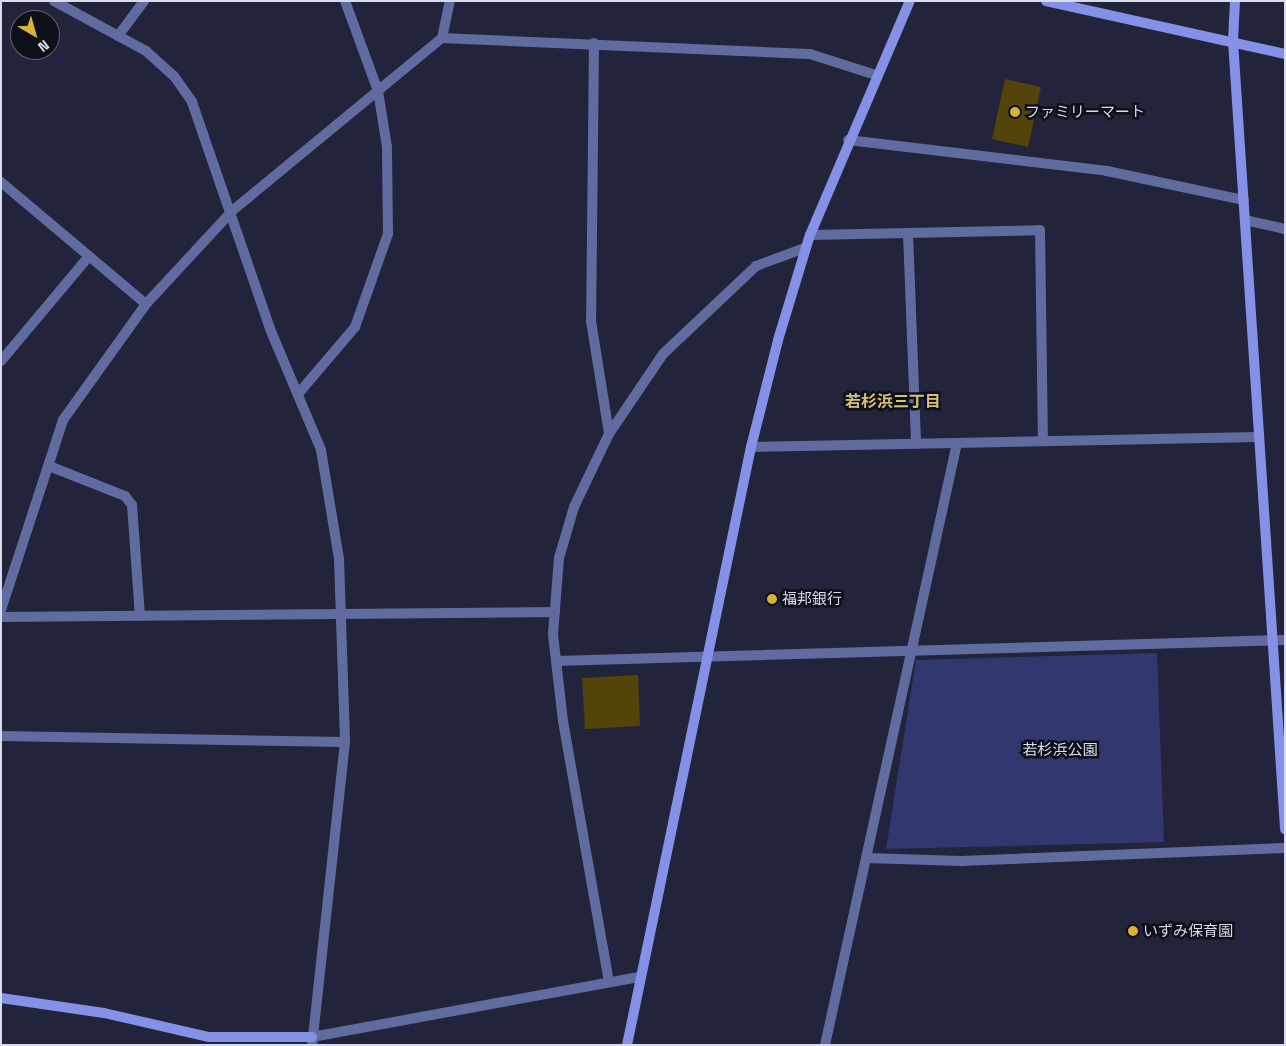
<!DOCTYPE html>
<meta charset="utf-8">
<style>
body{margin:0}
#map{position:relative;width:1286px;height:1046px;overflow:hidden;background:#21243b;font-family:"Space Grotesk","Noto Sans JP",sans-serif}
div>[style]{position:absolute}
.green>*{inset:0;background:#32386f}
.building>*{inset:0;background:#544409}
.lane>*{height:10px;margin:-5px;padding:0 5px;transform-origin:5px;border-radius:5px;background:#626ba0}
.street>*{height:10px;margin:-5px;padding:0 5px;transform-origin:5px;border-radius:5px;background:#626ba0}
.secondary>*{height:10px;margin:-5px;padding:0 5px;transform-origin:5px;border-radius:5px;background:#8491e7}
.dots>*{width:14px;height:14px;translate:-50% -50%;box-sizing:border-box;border:2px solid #0d0f19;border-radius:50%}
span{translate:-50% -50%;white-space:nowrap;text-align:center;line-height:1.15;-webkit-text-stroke:5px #0d0f19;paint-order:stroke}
.poi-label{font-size:15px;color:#d8dbeb}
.left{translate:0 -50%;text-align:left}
.park-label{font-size:15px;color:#d9dff5}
.neighbourhood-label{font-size:16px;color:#d8c174;font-weight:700}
.frame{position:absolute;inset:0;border:2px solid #d8dbeb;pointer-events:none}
.north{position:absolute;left:10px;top:10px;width:50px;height:50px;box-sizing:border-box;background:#0d0f19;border:1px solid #5e616d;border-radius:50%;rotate:142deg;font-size:14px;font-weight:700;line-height:20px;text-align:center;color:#d8dbeb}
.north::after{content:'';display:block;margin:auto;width:18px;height:22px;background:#d8b434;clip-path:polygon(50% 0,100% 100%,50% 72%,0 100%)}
</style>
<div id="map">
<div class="green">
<i style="clip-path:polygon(1157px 653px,1164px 842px,886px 849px,916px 660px)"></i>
</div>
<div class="building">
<i style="clip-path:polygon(1005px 79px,1041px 87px,1028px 147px,992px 139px)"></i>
<i style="clip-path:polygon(638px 675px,640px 726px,585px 729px,582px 678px)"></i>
</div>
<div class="lane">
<i style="left:908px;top:233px;width:211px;rotate:87.8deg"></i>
<i style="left:810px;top:235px;width:230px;rotate:-1.2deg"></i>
<i style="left:1040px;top:230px;width:211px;rotate:89.2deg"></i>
</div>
<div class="street">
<i style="left:54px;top:1px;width:105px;rotate:28.5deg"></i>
<i style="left:146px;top:51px;width:38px;rotate:42deg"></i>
<i style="left:174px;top:76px;width:32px;rotate:55deg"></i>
<i style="left:192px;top:102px;width:240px;rotate:71deg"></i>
<i style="left:270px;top:329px;width:131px;rotate:67.1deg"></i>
<i style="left:321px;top:450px;width:110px;rotate:80.6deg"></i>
<i style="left:339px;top:559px;width:183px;rotate:88.1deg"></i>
<i style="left:345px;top:742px;width:305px;rotate:96.2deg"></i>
<i style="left:118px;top:36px;width:44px;rotate:-53.4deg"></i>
<i style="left:442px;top:38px;width:368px;rotate:2.5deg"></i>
<i style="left:810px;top:54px;width:69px;rotate:17.7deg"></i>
<i style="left:594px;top:43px;width:278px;rotate:90.6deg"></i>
<i style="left:591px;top:321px;width:114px;rotate:80.9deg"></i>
<i style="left:848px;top:140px;width:261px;rotate:6.8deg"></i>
<i style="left:1107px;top:171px;width:140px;rotate:12deg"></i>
<i style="left:1px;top:182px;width:189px;rotate:40.1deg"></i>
<i style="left:1245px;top:220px;width:41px;rotate:12.7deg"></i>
<i style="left:1px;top:361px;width:137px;rotate:-50deg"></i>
<i style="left:298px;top:394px;width:88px;rotate:-49.6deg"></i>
<i style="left:355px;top:327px;width:99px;rotate:-70.5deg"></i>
<i style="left:388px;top:234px;width:87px;rotate:-90.7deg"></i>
<i style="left:387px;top:147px;width:57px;rotate:-99.1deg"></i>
<i style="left:378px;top:91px;width:96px;rotate:-110.1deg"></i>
<i style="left:751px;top:447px;width:507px;rotate:-1.13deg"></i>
<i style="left:49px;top:466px;width:82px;rotate:21.5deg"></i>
<i style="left:125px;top:496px;width:11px;rotate:52deg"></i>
<i style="left:132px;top:505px;width:111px;rotate:85.9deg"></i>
<i style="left:1px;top:610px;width:200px;rotate:-71.9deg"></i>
<i style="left:63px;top:420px;width:143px;rotate:-54.4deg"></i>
<i style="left:146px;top:304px;width:127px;rotate:-47.2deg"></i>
<i style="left:232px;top:211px;width:272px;rotate:-39.5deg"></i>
<i style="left:442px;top:38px;width:38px;rotate:-78deg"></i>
<i style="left:1px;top:617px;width:554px;rotate:-0.52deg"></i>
<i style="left:556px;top:661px;width:729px;rotate:-1.65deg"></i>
<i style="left:1px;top:736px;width:344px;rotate:1deg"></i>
<i style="left:866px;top:858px;width:95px;rotate:1.8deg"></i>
<i style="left:961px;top:861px;width:324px;rotate:-2.3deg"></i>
<i style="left:609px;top:982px;width:265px;rotate:-100deg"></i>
<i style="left:563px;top:721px;width:88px;rotate:-96.6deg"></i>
<i style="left:553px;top:634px;width:76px;rotate:-85.5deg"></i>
<i style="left:559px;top:558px;width:53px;rotate:-73.6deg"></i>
<i style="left:574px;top:507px;width:81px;rotate:-64.4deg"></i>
<i style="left:609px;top:434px;width:97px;rotate:-56deg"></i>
<i style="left:663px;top:354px;width:128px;rotate:-43.4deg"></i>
<i style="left:756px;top:266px;width:52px;rotate:-20.2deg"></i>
<i style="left:312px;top:1037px;width:331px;rotate:-10.4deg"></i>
<i style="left:825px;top:1045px;width:616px;rotate:-77.63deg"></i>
</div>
<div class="secondary">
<i style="left:1046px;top:1px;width:245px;rotate:12.5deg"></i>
<i style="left:1235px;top:1px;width:40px;rotate:92.9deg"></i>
<i style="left:1233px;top:41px;width:790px;rotate:86.22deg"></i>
<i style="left:1px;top:998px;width:104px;rotate:8.3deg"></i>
<i style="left:104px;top:1013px;width:108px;rotate:12.9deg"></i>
<i style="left:209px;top:1037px;width:103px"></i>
<i style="left:627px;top:1045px;width:611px;rotate:-78.29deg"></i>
<i style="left:751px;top:447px;width:110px;rotate:-75.8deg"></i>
<i style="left:778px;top:340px;width:110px;rotate:-73.1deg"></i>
<i style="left:810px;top:235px;width:254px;rotate:-66.9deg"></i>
</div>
<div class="dots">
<i style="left:1015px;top:112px;background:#d8b434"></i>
<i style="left:772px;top:599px;background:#d8b434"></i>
<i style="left:1133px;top:931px;background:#d8b434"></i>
</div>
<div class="poi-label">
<span class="left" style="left:1025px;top:112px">ファミリーマート</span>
<span class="left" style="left:782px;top:599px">福邦銀行</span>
<span class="left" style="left:1143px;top:931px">いずみ保育園</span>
</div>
<div class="park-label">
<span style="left:1060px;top:750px">若杉浜公園</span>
</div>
<div class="neighbourhood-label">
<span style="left:893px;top:402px">若杉浜三丁目</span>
</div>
<div class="frame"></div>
<div class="north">N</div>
</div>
